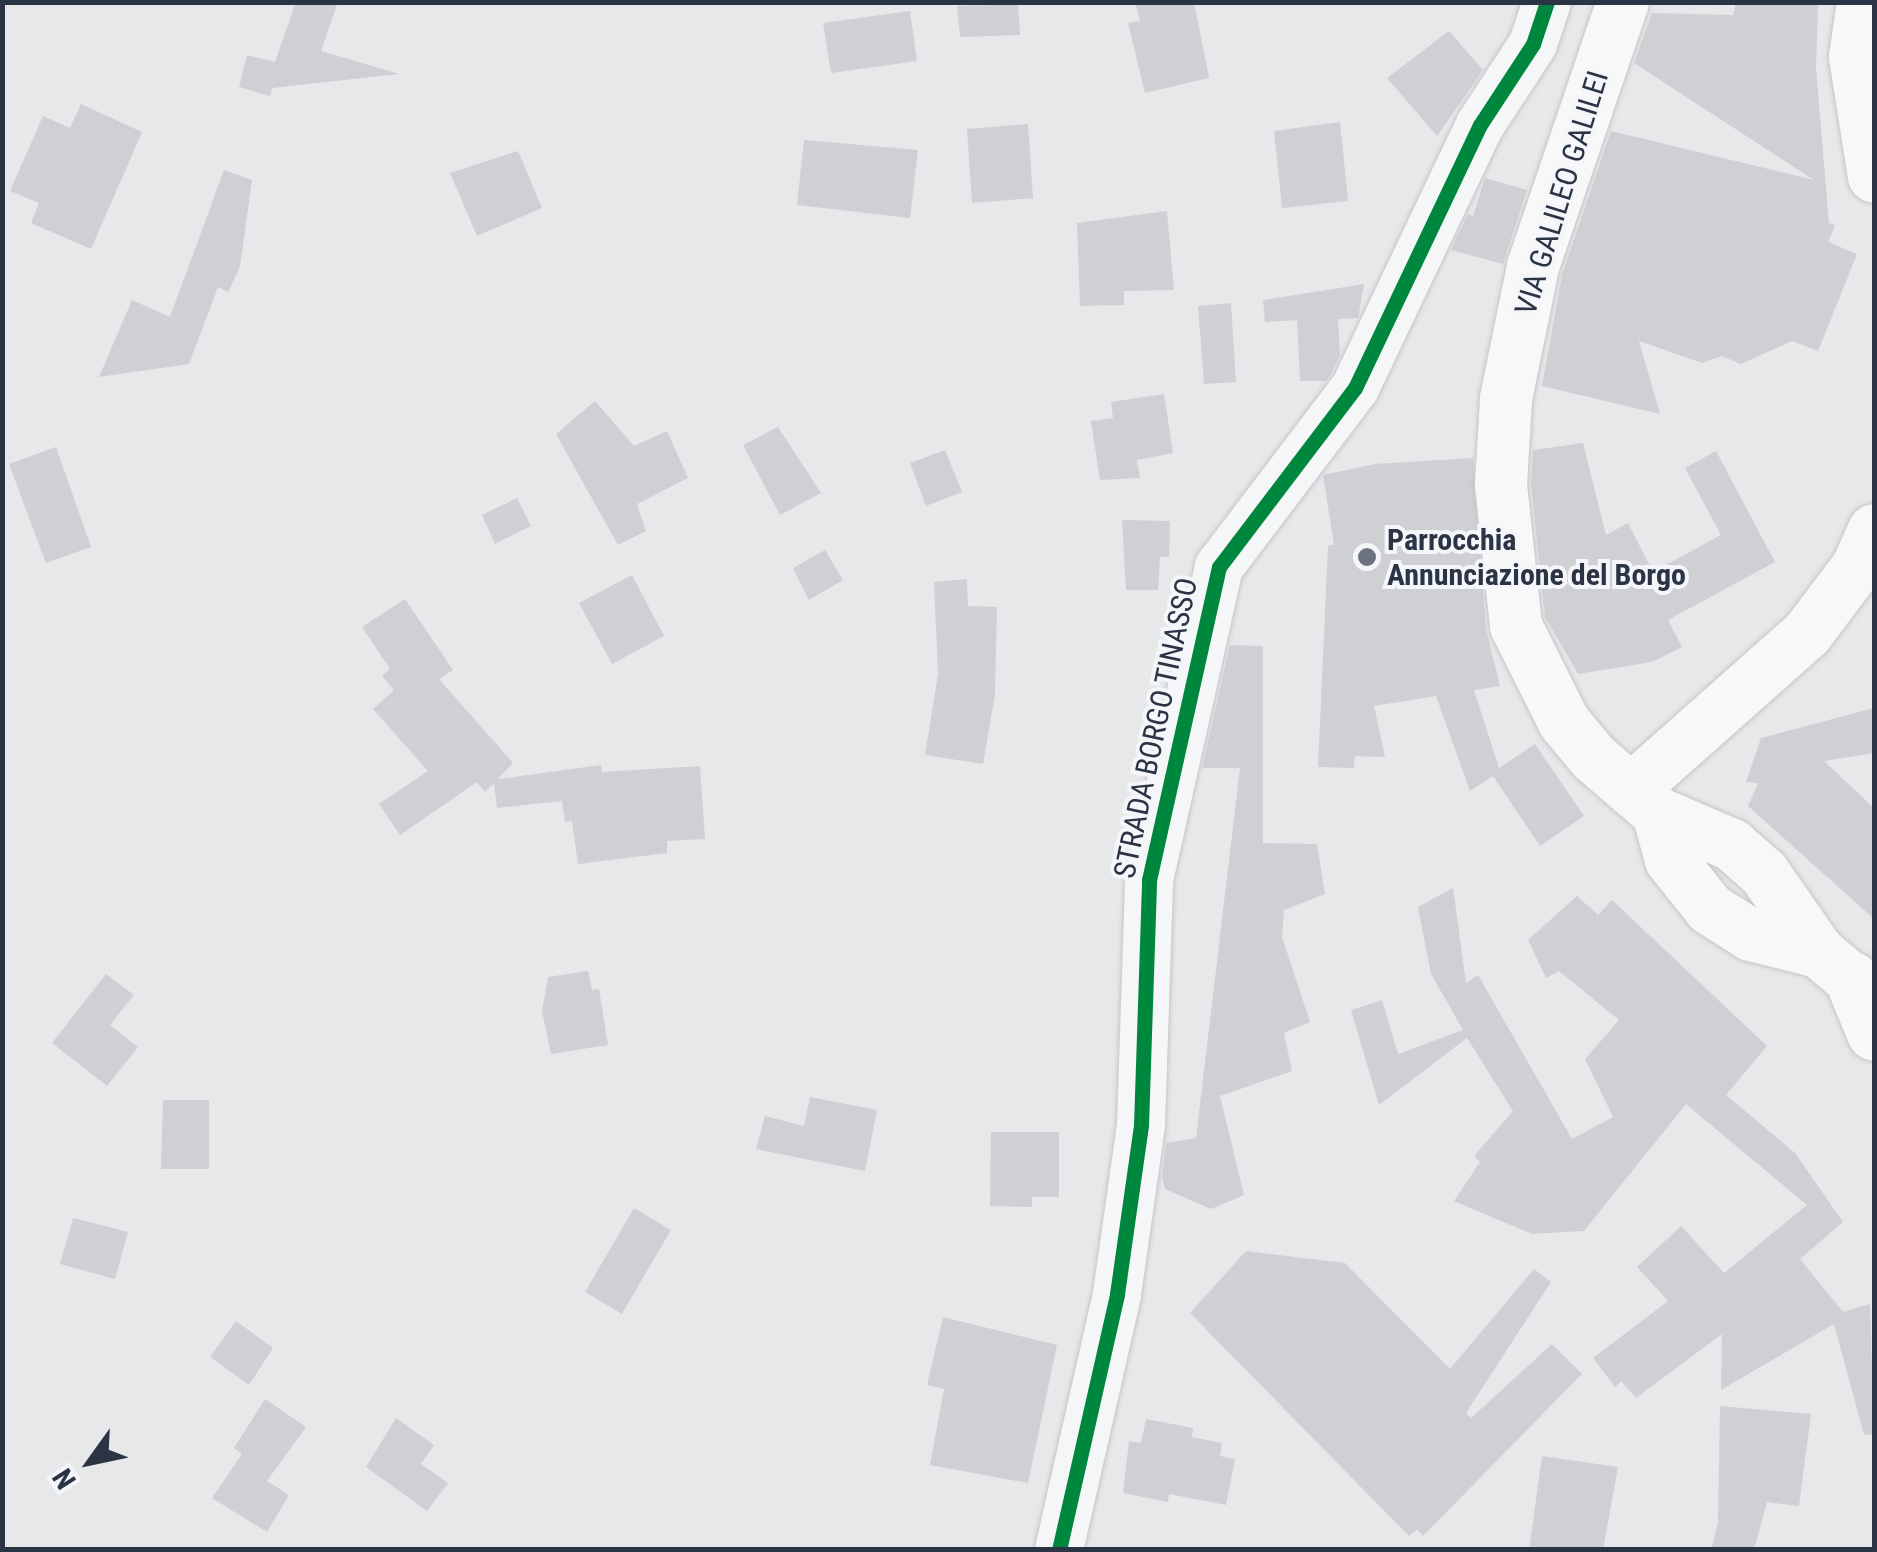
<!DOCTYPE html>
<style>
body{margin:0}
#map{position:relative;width:1877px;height:1552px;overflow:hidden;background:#e6e8ea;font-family:"Roboto Condensed",sans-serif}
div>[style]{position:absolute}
.building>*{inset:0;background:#ced0d3}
.roads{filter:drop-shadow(0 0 2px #c4c6c8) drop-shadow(0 0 2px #c4c6c8)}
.tertiary>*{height:48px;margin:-24px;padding:0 24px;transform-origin:24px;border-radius:24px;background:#f5f6f7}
.secondary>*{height:52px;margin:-26px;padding:0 26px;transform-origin:26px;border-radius:26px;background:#f8f8f8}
.trunk>*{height:55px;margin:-27.5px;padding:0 27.5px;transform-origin:27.5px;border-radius:27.5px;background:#f8f8f8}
.cycleway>*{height:15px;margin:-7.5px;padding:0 7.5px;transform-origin:7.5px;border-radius:7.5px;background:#00873e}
.dots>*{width:28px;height:28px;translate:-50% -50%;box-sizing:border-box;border:5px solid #f4f6f9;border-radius:50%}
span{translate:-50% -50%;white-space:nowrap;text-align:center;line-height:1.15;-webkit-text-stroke:8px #f4f6f9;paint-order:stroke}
.street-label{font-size:30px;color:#2b3445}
.poi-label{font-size:30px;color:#2b3445;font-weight:700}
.left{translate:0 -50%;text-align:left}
.frame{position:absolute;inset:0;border:5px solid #2b3445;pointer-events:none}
.north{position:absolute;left:40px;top:1412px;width:100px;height:100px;-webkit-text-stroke:8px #f4f6f9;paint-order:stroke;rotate:237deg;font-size:28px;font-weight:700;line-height:40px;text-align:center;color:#2b3445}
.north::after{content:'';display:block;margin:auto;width:35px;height:45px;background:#2b3445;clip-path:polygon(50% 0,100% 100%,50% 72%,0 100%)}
</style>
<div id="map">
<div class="building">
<i style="clip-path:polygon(296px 2px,338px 2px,321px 51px,399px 74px,272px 88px,270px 96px,239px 87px,247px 55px,275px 62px)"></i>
<i style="clip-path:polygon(1135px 2px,1194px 2px,1209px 78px,1145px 93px,1128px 23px,1140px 21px)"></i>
<i style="clip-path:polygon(1736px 2px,1818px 2px,1816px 69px,1829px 223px,1835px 225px,1828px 242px,1857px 254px,1818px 351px,1792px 341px,1741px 364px,1722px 356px,1702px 363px,1639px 341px,1660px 414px,1542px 386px,1562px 275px,1611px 131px,1814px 180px,1634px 63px,1652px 13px,1733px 15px)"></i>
<i style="clip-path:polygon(1018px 4px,1020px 35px,960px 37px,957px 6px)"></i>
<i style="clip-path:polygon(910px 11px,917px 61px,831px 73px,823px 23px)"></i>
<i style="clip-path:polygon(1449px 31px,1483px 70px,1437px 136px,1387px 78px)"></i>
<i style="clip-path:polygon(81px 104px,142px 132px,91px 249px,31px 223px,39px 203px,10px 191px,43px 116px,70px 128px)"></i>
<i style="clip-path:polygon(1340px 122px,1348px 201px,1282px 208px,1274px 131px)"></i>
<i style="clip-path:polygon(1028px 124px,1033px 198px,972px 203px,967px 129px)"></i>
<i style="clip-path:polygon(804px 140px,918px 150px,910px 218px,797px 205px)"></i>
<i style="clip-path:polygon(518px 151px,542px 208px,477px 236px,450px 173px)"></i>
<i style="clip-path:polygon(224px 170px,252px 180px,240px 267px,228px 292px,218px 287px,189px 364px,99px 377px,132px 300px,170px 317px)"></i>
<i style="clip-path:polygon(1485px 178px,1527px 190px,1503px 264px,1451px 250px,1468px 214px,1473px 216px)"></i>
<i style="clip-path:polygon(1167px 211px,1174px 290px,1124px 291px,1124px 305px,1080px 306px,1077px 223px)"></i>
<i style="clip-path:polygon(1364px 284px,1358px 318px,1338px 319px,1340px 355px,1331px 374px,1326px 381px,1300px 381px,1297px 320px,1265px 322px,1263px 300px)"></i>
<i style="clip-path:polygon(1231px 303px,1236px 382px,1204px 384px,1198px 306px)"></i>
<i style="clip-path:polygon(1164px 394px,1173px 453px,1137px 460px,1140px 478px,1100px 480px,1091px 421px,1113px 418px,1111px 402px)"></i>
<i style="clip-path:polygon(595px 401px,634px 446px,667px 431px,688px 478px,637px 504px,646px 531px,618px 545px,556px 434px)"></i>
<i style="clip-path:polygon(778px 427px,821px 493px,780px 515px,743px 445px)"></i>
<i style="clip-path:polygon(1583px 443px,1606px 535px,1628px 523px,1653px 572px,1721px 535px,1685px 468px,1716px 451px,1775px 562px,1668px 620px,1682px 647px,1652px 662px,1578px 674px,1545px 617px,1531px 484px,1533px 450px)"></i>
<i style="clip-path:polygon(56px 447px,91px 547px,46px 563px,9px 464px)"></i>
<i style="clip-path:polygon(945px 450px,962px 492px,926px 506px,910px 463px)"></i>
<i style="clip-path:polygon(1473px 458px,1486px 629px,1500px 686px,1474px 690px,1499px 768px,1535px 744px,1584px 816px,1540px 846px,1493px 776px,1470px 791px,1436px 696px,1374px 706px,1385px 757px,1355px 756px,1354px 768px,1318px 767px,1328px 545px,1334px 545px,1323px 475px,1375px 464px)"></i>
<i style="clip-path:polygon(517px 498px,531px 526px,495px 544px,482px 515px)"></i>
<i style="clip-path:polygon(1122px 520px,1170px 521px,1169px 557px,1160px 557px,1158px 590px,1126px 590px)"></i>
<i style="clip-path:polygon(825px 550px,843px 580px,809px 600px,793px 568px)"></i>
<i style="clip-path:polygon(632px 575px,664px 636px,612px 664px,579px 603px)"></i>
<i style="clip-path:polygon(967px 579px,968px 606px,997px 607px,995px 694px,983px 764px,925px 755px,938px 674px,934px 582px)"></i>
<i style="clip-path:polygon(405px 599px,453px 670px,439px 679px,513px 763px,498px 779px,601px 765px,602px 772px,700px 766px,705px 839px,667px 841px,667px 853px,578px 864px,572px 821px,565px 822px,562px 801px,497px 808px,494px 783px,485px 792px,477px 782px,400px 835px,379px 804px,428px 771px,373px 709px,394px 690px,382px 676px,390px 669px,362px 627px)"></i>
<i style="clip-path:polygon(1230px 645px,1263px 646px,1263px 843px,1317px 844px,1325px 894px,1284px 910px,1282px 937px,1310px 1022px,1284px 1033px,1292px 1071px,1220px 1096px,1244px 1195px,1211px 1209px,1165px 1189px,1162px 1176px,1166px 1143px,1196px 1138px,1240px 768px,1202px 768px)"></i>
<i style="clip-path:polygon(1874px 708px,1874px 753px,1824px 761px,1874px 808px,1874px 919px,1748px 806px,1758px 783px,1746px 782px,1761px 738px)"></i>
<i style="clip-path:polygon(1453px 888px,1466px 983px,1478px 975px,1572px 1139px,1613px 1117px,1585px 1059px,1619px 1020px,1559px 971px,1546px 978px,1528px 940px,1577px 896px,1598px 915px,1612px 900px,1767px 1046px,1726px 1095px,1795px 1153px,1843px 1222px,1800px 1259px,1843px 1312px,1870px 1304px,1874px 1434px,1864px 1435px,1834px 1324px,1721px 1390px,1722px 1334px,1636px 1398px,1621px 1381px,1615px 1387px,1593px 1358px,1668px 1301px,1637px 1267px,1681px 1226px,1724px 1273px,1807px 1205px,1686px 1104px,1584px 1231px,1532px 1234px,1454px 1201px,1480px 1162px,1474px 1156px,1513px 1111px,1467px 1038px,1379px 1105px,1351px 1010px,1382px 1000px,1398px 1054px,1463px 1030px,1431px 974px,1418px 907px)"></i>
<i style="clip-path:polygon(588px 971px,592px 990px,599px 989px,608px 1045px,551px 1054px,542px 1011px,548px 977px)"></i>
<i style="clip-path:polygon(106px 974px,134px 995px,110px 1025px,138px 1047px,107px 1086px,52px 1043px)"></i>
<i style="clip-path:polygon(810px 1097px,877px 1110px,865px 1171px,756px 1149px,765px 1116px,804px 1126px)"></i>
<i style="clip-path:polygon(163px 1100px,209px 1100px,209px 1169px,161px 1169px)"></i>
<i style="clip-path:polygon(991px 1132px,1059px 1132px,1059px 1197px,1032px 1197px,1032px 1207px,990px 1206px)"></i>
<i style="clip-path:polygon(634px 1208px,671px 1230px,622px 1314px,585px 1292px)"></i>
<i style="clip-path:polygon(73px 1218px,128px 1232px,115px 1279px,60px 1264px)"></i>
<i style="clip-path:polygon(1246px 1251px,1345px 1263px,1450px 1369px,1534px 1269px,1551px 1282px,1466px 1413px,1471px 1418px,1552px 1344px,1582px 1374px,1423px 1536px,1417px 1529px,1409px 1536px,1190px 1313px)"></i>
<i style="clip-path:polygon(943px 1317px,1057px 1345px,1028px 1483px,930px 1465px,944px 1389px,927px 1385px)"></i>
<i style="clip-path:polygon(236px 1321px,273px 1348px,249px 1385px,210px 1357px)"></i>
<i style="clip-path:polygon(265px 1399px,306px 1427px,267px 1481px,289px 1495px,267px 1532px,212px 1498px,242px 1454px,234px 1448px)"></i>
<i style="clip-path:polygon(1720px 1406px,1811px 1414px,1799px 1506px,1767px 1502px,1754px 1550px,1711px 1550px,1718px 1523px)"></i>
<i style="clip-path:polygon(396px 1418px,434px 1445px,421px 1464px,448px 1483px,427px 1511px,366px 1467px)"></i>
<i style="clip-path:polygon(1146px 1419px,1193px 1428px,1192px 1437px,1222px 1443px,1220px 1456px,1235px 1459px,1226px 1505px,1169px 1494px,1168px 1502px,1123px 1493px,1129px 1441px,1141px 1443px)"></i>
<i style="clip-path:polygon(1542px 1456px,1618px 1467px,1603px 1550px,1529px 1550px)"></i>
</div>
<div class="roads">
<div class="tertiary">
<i style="left:1059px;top:1550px;width:262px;rotate:-77.2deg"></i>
<i style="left:1117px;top:1294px;width:171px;rotate:-81.9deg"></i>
<i style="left:1141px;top:1125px;width:245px;rotate:-88.1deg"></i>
<i style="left:1149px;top:880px;width:321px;rotate:-77.4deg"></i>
<i style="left:1219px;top:567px;width:225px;rotate:-52.8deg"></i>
<i style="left:1355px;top:388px;width:291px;rotate:-64.6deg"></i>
<i style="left:1480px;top:125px;width:97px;rotate:-56.8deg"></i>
<i style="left:1533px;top:44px;width:44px;rotate:-71.6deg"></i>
</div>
<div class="secondary">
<i style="left:1623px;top:2px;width:280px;rotate:108.8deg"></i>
<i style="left:1533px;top:267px;width:135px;rotate:101.6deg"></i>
<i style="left:1506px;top:399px;width:86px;rotate:93.3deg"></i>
<i style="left:1501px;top:485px;width:142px;rotate:83.9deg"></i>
<i style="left:1516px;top:626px;width:107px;rotate:63.4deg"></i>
<i style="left:1564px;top:722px;width:47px;rotate:50.2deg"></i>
<i style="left:1594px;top:758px;width:84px;rotate:40.7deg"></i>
<i style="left:1658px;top:813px;width:81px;rotate:23.4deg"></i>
<i style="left:1732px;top:845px;width:43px;rotate:41.2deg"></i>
<i style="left:1764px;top:873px;width:96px;rotate:55.2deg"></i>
<i style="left:1819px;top:952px;width:72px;rotate:40.5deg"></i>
<i style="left:1863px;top:2px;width:56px;rotate:98.3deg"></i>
<i style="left:1855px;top:57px;width:121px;rotate:81deg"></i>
<i style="left:1631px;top:790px;width:235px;rotate:-41.6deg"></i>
<i style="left:1807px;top:634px;width:85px;rotate:-53.1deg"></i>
<i style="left:1858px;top:566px;width:39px;rotate:-66deg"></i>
<i style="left:1658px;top:813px;width:49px;rotate:74.5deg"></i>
<i style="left:1671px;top:860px;width:63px;rotate:51.5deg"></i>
<i style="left:1710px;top:909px;width:49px;rotate:32.4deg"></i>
<i style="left:1751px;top:935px;width:70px;rotate:14deg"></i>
</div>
<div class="trunk">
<i style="left:1852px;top:979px;width:58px;rotate:67.8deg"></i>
</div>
</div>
<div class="cycleway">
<i style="left:1059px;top:1550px;width:262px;rotate:-77.2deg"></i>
<i style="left:1117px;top:1294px;width:171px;rotate:-81.9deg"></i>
<i style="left:1141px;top:1125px;width:245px;rotate:-88.1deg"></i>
<i style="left:1149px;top:880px;width:321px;rotate:-77.4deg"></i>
<i style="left:1219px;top:567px;width:225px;rotate:-52.8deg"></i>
<i style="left:1355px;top:388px;width:291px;rotate:-64.6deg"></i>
<i style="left:1480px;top:125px;width:97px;rotate:-56.8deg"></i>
<i style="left:1533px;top:44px;width:44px;rotate:-71.6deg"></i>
</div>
<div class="dots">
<i style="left:1367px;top:557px;background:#6c737f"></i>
</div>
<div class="street-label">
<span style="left:1562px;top:193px;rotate:-73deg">VIA GALILEO GALILEI</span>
<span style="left:1156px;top:728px;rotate:-78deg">STRADA BORGO TINASSO</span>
</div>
<div class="poi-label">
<span class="left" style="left:1387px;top:557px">Parrocchia<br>Annunciazione del Borgo</span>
</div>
<div class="frame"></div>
<div class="north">N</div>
</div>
